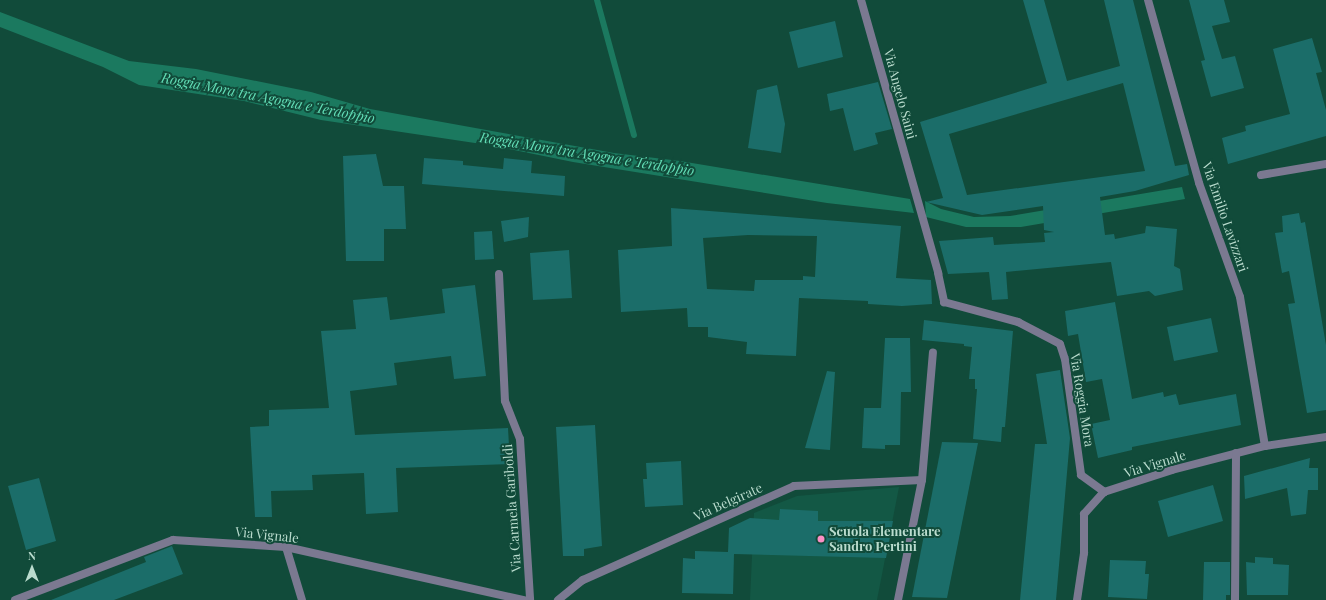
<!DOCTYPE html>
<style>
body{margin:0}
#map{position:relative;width:1326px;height:600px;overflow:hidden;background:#114b3a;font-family:"Playfair Display",serif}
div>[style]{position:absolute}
.built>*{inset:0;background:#135845}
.water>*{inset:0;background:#1b795f}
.stream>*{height:6px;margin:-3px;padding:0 3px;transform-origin:3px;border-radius:3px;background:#1b795f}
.building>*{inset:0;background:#1b6d69}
.minor>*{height:8px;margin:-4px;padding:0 4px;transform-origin:4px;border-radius:4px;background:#7b7991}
.dots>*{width:11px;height:11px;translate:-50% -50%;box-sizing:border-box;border:2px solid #114b3a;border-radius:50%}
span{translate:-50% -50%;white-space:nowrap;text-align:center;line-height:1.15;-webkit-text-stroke:4px #114b3a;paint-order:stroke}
.street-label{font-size:13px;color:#badcce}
.poi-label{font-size:13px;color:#badcce;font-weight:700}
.left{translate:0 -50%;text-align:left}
.water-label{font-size:14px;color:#62ddb6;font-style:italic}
.north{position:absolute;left:12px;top:548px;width:40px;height:40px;-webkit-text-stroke:3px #114b3a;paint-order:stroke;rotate:0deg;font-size:11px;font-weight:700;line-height:16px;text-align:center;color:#badcce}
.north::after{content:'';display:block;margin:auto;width:14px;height:18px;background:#badcce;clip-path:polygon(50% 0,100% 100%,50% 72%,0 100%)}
</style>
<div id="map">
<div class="built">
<i style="clip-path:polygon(899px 487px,877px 600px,750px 600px,754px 513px,797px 496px)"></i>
</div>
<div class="water">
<i style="clip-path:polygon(0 12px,129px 61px,196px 69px,311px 92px,370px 109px,614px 153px,680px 161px,910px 199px,914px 213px,827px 203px,573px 162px,495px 146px,321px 120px,244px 101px,139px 85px,103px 67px,0 27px)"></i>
<i style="clip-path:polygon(1182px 187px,1185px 199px,1021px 227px,966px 227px,926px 217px,925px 201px,941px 209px,974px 217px,1010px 216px)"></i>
</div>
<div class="stream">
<i style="left:597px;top:0;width:140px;rotate:74.7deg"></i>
</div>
<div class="building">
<i style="clip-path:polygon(evenodd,1023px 0,1044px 0,1067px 81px,1120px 66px,1104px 0,1133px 0,1175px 166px,1187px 164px,1189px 175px,1135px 191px,1100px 197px,1105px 235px,1114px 234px,1115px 239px,1145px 233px,1146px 226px,1177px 229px,1174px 266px,1180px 269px,1183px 290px,1155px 296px,1149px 291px,1117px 296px,1111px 262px,1006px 272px,1008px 299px,992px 300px,989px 272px,948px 274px,939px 241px,993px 237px,994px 245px,1045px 242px,1044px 233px,1054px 232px,1044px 230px,1043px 206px,982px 215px,926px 202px,943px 198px,920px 122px,1047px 83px,1023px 0,1123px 83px,1145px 171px,967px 195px,949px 134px,1123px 83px)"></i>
<i style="clip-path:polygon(1189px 0,1224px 0,1230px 22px,1212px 26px,1222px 59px,1235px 56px,1244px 88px,1211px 97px,1201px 61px,1205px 60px)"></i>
<i style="clip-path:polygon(835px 21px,843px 57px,798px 68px,789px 32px)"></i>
<i style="clip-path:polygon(1312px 38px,1322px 72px,1316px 73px,1326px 110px,1326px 136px,1228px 164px,1222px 138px,1246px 131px,1245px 126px,1290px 114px,1273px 49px)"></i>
<i style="clip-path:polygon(878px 82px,892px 129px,875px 133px,878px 144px,854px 151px,843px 108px,830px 111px,827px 94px)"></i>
<i style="clip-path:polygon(777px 85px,785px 124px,781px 153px,748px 148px,757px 90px)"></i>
<i style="clip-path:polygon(376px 154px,383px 186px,404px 186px,406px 229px,384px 229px,384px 261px,346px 261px,343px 156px)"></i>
<i style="clip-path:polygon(424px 158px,463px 161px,463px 165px,503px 169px,504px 158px,532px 161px,531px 173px,565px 176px,564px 196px,422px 184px)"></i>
<i style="clip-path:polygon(evenodd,671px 208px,901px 226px,896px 278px,931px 280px,932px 304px,902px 306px,868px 304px,868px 301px,799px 298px,796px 356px,746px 354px,747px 342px,708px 337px,708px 327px,688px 327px,687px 308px,621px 312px,618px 250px,672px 246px,671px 208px,748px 235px,817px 236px,815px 277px,803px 276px,803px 280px,755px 280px,754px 291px,707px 289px,703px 238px,748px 235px)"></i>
<i style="clip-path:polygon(1299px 213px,1301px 223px,1305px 222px,1326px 345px,1326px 410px,1307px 413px,1288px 304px,1295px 303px,1289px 271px,1282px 273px,1275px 233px,1283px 232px,1282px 216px)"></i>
<i style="clip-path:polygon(529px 217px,528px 237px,504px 242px,501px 221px)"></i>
<i style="clip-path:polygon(492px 231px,494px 259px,475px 260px,474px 232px)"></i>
<i style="clip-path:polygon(569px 250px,572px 298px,533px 300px,530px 253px)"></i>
<i style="clip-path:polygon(475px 285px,486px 376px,454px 379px,451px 356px,394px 363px,397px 385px,350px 391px,355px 435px,508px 428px,510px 464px,396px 468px,398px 512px,366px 514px,364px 473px,312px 475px,313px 490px,271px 491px,272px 517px,255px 517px,250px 427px,269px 426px,269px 410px,329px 408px,321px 331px,356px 329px,353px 300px,387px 297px,390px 320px,445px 313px,442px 289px)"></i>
<i style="clip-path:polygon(1115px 302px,1132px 399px,1163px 392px,1164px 397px,1176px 394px,1179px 405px,1236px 394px,1241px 425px,1132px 447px,1132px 450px,1098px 458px,1091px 424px,1110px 420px,1102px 379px,1086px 382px,1078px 334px,1068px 336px,1065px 311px)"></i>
<i style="clip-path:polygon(1211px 318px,1218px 352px,1174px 361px,1167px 327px)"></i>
<i style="clip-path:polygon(924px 320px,1013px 331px,1005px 427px,1002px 427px,1001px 442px,973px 439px,977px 389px,975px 389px,975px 379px,969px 379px,972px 347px,964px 346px,964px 344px,922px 340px)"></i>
<i style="clip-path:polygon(885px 338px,910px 338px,911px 392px,901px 392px,900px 445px,885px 445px,885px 449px,862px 448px,864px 408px,881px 408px)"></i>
<i style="clip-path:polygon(1060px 370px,1070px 438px,1056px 600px,1020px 600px,1035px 444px,1047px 444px,1036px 374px)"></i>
<i style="clip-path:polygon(827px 371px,835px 372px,830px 450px,805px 448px)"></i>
<i style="clip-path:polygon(595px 425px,602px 546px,584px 549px,584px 556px,563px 556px,556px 427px)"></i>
<i style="clip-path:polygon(942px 442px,978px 443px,947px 598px,912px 597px)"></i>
<i style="clip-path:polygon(1310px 458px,1309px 468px,1318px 468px,1318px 490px,1308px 490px,1306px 514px,1291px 516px,1287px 488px,1245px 499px,1244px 476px)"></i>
<i style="clip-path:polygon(681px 461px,683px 505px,645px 507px,643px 479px,647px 479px,646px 463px)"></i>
<i style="clip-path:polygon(39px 478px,56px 541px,26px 550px,8px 486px)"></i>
<i style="clip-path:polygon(1213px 485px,1223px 521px,1168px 537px,1158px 501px)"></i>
<i style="clip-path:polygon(780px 509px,818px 511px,818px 521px,893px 521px,886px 558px,734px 554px,733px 594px,682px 593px,683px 558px,695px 559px,695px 551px,728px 552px,729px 528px,750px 518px,779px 520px)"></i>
<i style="clip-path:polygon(172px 546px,183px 574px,114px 600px,51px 600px,146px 562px,144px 557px)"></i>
<i style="clip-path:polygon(1255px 557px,1273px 558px,1273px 564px,1289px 565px,1288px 595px,1247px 595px,1246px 562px,1255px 563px)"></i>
<i style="clip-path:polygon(1110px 560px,1146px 561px,1145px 574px,1149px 574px,1147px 599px,1108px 597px)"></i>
<i style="clip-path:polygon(1204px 562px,1230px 562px,1230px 595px,1226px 595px,1226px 600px,1203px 600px)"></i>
</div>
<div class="minor">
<i style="left:861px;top:0;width:284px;rotate:74.2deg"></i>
<i style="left:938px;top:273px;width:30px;rotate:78deg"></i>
<i style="left:944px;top:302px;width:77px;rotate:15.1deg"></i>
<i style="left:1018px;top:322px;width:47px;rotate:27.6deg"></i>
<i style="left:1060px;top:344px;width:16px;rotate:72deg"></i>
<i style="left:1065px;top:359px;width:117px;rotate:82.1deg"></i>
<i style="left:1081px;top:475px;width:29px;rotate:36deg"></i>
<i style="left:1148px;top:0;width:190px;rotate:74.4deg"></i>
<i style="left:1199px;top:183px;width:121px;rotate:70.2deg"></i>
<i style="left:1240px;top:297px;width:151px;rotate:80.5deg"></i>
<i style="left:1261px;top:175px;width:66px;rotate:-9.6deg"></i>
<i style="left:499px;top:274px;width:127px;rotate:87.3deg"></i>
<i style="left:505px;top:401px;width:41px;rotate:68.5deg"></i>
<i style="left:520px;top:439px;width:161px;rotate:86.4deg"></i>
<i style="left:286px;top:547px;width:55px;rotate:73.2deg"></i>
<i style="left:15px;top:600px;width:169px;rotate:-20.8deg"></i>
<i style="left:173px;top:540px;width:113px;rotate:3.5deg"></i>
<i style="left:286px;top:547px;width:244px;rotate:12.6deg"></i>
<i style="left:558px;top:600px;width:32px;rotate:-39deg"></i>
<i style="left:583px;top:580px;width:231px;rotate:-24deg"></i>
<i style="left:794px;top:486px;width:128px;rotate:-2.7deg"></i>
<i style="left:898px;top:600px;width:122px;rotate:-78.7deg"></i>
<i style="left:922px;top:480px;width:128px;rotate:-85.1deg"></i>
<i style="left:1077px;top:600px;width:48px;rotate:-81.5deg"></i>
<i style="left:1084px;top:553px;width:39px;rotate:-90deg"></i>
<i style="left:1084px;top:514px;width:30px;rotate:-48deg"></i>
<i style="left:1104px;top:492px;width:71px;rotate:-17.9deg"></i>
<i style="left:1172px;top:470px;width:96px;rotate:-14.5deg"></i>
<i style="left:1265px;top:446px;width:62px;rotate:-8.4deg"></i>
<i style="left:1235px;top:600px;width:147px;rotate:-89.6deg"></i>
</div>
<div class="dots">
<i style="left:821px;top:539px;background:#fb8fc5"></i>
</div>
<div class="street-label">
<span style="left:900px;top:94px;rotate:75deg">Via Angelo Saini</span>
<span style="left:1225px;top:217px;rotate:71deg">Via Emilio Lavizzari</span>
<span style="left:1082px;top:400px;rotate:81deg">Via Roggia Mora</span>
<span style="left:1155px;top:464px;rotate:-17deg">Via Vignale</span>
<span style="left:728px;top:502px;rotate:-24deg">Via Belgirate</span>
<span style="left:512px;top:508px;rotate:-94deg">Via Carmela Gariboldi</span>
<span style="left:267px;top:535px;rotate:6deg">Via Vignale</span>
</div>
<div class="poi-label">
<span class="left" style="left:829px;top:539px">Scuola Elementare<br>Sandro Pertini</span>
</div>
<div class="water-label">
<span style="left:268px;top:98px;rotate:11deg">Roggia Mora tra Agogna e Terdoppio</span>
<span style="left:587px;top:154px;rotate:9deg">Roggia Mora tra Agogna e Terdoppio</span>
</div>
<div class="north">N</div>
</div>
